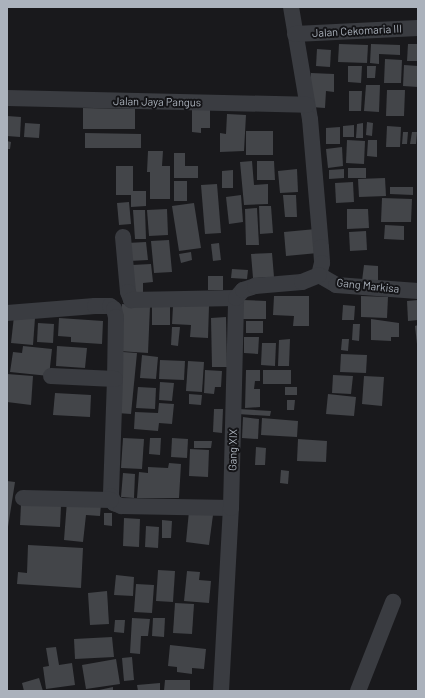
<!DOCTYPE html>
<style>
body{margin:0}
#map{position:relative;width:425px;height:698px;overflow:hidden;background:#19191c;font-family:Barlow,sans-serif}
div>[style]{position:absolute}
.building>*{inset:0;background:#434549}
.street>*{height:16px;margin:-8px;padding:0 8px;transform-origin:8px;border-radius:8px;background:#3a3c41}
span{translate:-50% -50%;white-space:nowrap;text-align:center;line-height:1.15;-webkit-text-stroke:4px #141417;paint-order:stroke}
.street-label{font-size:11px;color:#abb2bc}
.frame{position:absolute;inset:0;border:8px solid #abb2bc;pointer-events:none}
</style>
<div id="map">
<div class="building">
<i style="clip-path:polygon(339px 44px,368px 45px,367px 63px,338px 62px)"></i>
<i style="clip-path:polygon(371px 44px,400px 45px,400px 55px,379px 54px,379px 64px,370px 63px)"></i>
<i style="clip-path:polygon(408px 44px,418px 44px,418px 61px,407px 61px)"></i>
<i style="clip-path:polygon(317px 49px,331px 50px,330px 67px,316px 66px)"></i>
<i style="clip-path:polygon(385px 59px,402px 60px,401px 83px,384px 83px)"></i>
<i style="clip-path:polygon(404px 65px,418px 66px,418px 87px,403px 86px)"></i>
<i style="clip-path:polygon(348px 66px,362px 66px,361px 83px,348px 82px)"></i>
<i style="clip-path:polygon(367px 66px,376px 66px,375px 78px,367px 78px)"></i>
<i style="clip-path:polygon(311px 73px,334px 74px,334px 92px,326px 91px,325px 108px,311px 107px)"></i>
<i style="clip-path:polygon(366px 85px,380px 85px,379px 112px,364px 111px)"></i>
<i style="clip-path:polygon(387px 90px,405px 90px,404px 116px,386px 116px)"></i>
<i style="clip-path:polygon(349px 91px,362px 91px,361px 111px,349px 111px)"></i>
<i style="clip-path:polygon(83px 108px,135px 109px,135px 129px,83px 129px)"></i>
<i style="clip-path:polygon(192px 108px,210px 108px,210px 128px,201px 128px,201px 133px,192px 132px)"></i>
<i style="clip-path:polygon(227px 114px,246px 115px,244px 151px,220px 152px,220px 133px,226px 134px)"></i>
<i style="clip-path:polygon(7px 116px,21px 117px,20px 137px,7px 136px)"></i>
<i style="clip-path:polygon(367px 122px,373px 123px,372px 136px,366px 135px)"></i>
<i style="clip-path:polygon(25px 123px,40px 124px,39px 138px,24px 137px)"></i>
<i style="clip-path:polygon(363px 123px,363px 138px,356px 138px,357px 124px)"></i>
<i style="clip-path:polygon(354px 125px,354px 137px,343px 137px,343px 126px)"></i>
<i style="clip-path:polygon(387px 126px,401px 127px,400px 147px,386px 147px)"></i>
<i style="clip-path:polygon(340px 127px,340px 144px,326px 144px,326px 128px)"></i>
<i style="clip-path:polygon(246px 131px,273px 131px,273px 155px,246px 155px)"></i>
<i style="clip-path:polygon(403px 132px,408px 132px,407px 144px,402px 144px)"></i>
<i style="clip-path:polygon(412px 132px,417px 132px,416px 144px,410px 144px)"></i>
<i style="clip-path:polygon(85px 133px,141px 134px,141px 148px,85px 148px)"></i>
<i style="clip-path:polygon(347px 140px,365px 141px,364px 164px,346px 163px)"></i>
<i style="clip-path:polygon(368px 140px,377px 140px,377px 157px,367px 156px)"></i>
<i style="clip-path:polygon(7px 141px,11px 142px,10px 149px,7px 149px)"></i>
<i style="clip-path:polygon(342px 147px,343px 166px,328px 168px,326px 149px)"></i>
<i style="clip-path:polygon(148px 151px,163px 151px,162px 166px,170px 166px,170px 199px,150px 199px,150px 172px,147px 172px)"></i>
<i style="clip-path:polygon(174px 153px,185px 153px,185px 166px,198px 166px,198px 178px,174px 178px)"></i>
<i style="clip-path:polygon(252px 161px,254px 185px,268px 184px,268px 204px,244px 205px,240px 162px)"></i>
<i style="clip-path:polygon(257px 161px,274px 161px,275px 180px,257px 180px)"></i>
<i style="clip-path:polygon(116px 166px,133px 166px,133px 191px,146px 191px,146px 206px,131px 207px,131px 195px,116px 195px)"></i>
<i style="clip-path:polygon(348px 168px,366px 168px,366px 178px,348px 178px)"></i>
<i style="clip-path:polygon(297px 169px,298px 192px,280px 193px,278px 171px)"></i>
<i style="clip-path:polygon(344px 169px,344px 178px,329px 179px,329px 170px)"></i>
<i style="clip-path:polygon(233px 170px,233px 188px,222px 188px,222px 171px)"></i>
<i style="clip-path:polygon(385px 178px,386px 196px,359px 197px,358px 179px)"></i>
<i style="clip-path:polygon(174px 181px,187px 181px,187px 201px,174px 201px)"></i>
<i style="clip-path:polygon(353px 182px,354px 202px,336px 203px,335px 183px)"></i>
<i style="clip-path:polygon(217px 184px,221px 233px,205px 234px,201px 185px)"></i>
<i style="clip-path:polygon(390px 187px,413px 187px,413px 195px,390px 194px)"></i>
<i style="clip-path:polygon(241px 195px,243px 222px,229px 224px,226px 197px)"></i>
<i style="clip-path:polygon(283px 195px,296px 195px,297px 217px,285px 217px)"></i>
<i style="clip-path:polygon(382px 198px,412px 199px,411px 222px,381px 222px)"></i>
<i style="clip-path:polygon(129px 202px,131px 224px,119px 225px,117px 203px)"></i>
<i style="clip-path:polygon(194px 203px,201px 248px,179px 251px,172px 206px)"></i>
<i style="clip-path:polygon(259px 206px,271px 206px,273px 233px,260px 234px)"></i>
<i style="clip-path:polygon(257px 208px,259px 245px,246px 245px,245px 209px)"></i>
<i style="clip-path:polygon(167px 209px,168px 235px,149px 236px,147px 210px)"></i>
<i style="clip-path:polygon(347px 209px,368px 209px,369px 228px,347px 229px)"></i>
<i style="clip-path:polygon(133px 210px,145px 210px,146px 239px,135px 239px)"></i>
<i style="clip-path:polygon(385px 225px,404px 226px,404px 240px,384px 239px)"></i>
<i style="clip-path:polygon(316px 229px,318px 253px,286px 256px,284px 232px)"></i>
<i style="clip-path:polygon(366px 231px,367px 250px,350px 251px,349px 232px)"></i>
<i style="clip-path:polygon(169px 240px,172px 272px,154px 273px,151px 241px)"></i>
<i style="clip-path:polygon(146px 242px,148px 260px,129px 261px,127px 243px)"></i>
<i style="clip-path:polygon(219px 243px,221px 260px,213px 261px,211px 244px)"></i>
<i style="clip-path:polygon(191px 252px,192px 260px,181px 263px,179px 254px)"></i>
<i style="clip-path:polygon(272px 253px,274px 277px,253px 278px,251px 254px)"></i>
<i style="clip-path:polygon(151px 264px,153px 282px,143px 283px,143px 299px,133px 299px,132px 265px)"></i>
<i style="clip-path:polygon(364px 265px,378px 266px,378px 282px,362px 281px)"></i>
<i style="clip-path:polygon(232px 269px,248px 270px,247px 279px,231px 278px)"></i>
<i style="clip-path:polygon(208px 276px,223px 276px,223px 290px,208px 290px)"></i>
<i style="clip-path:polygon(274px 296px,309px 296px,309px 326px,293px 326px,294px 316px,273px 315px)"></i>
<i style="clip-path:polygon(361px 296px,388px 297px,387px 318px,361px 317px)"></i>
<i style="clip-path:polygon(243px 300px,266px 301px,266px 319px,243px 319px)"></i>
<i style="clip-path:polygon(418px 300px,418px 320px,408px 321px,407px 301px)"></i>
<i style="clip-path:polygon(122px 304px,150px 306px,148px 353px,119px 351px)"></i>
<i style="clip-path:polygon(343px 305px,355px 306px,354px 320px,342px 320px)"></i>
<i style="clip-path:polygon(152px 306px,170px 306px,170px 325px,152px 325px)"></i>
<i style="clip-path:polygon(173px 306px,209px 306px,208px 338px,190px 337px,191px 325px,172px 324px)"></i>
<i style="clip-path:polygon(14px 316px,35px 318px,33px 345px,11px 343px)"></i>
<i style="clip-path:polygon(226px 317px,227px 367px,212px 367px,211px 318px)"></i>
<i style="clip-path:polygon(59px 318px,103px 321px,102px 344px,71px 342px,71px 337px,58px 336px)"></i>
<i style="clip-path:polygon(371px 319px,399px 323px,399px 337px,391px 337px,391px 341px,371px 340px)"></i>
<i style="clip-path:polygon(246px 321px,263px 321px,263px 333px,246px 333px)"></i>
<i style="clip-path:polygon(38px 323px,54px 324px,53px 343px,37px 342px)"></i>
<i style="clip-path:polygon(353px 324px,360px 324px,359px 341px,352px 340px)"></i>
<i style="clip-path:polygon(418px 325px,418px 344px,417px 344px,415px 326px)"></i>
<i style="clip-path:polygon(172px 327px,180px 327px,178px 346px,171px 345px)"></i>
<i style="clip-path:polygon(244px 337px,259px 337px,258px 354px,244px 353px)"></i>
<i style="clip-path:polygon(290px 339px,289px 366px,278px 366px,279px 340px)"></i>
<i style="clip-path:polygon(342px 339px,349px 339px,348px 351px,341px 350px)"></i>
<i style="clip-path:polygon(262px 343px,276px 343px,275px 366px,261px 365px)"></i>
<i style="clip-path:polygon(23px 346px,52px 349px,49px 376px,10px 372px,13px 352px,22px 353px)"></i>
<i style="clip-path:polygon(57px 346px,87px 348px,85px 368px,56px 366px)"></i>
<i style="clip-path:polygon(123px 352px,137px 353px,131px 414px,117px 413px)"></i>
<i style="clip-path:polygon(341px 354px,367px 355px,366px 373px,340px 372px)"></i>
<i style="clip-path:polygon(142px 355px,158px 357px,156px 379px,140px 378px)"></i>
<i style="clip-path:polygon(160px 360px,185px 361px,184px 380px,159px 379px)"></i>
<i style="clip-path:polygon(188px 361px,204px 362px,202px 392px,186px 391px)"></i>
<i style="clip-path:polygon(205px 370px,222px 371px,221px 387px,215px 387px,214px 394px,204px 393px)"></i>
<i style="clip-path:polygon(246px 370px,260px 370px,260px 381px,255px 381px,254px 389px,260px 389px,260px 407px,245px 408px)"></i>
<i style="clip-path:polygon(263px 370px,291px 370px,291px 384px,263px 384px)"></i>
<i style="clip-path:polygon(7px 374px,33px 376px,31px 405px,7px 402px)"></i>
<i style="clip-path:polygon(333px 375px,353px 376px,351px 394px,332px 393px)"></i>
<i style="clip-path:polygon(364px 376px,384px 377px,382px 406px,362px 404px)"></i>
<i style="clip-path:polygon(160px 382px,174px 383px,172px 401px,159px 400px)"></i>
<i style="clip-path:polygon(138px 387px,156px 388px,155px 409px,136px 408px)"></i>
<i style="clip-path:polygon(285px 387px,297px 387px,297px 395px,285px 395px)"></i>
<i style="clip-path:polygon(55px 393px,91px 395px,90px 417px,53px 415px)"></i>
<i style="clip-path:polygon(189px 394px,202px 395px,201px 405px,189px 404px)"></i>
<i style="clip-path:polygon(328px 394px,356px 397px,354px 416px,326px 414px)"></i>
<i style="clip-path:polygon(287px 400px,295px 400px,294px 410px,287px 410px)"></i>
<i style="clip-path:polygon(159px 403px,174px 404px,172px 424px,159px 423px,158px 431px,134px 429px,135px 412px,158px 413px)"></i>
<i style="clip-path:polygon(214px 409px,223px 409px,222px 433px,213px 432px)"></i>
<i style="clip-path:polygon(238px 409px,271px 411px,270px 416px,238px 414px)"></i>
<i style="clip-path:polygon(243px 417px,259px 419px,258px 439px,242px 438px)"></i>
<i style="clip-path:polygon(262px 418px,298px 421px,297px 437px,261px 435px)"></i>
<i style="clip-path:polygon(123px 438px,144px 439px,142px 469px,121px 468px)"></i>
<i style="clip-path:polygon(150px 438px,161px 438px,160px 455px,149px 454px)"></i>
<i style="clip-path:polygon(172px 438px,188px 439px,187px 458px,171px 457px)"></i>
<i style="clip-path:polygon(298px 439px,327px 441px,326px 462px,297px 461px)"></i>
<i style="clip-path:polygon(194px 441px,212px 441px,211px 448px,194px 448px)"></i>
<i style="clip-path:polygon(256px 447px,266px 448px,265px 465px,255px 465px)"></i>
<i style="clip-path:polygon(190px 449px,209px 450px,208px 477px,189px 476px)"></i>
<i style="clip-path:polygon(169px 463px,181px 464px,179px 498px,137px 498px,139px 472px,148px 473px,148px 467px,168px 468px)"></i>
<i style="clip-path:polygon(281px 470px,289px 471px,288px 484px,280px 483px)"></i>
<i style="clip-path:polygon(123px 473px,135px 474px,134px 498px,121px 497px)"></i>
<i style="clip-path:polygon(7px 481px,15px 482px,8px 527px,7px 527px)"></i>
<i style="clip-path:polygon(67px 501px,101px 504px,100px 516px,86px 515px,83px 542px,64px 540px)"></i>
<i style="clip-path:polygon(21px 504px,61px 506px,60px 527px,20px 525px)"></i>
<i style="clip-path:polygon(189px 511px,213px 515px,209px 545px,186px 542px)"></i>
<i style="clip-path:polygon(104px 513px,112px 513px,112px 526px,104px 525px)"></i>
<i style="clip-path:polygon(124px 518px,140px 519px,139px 547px,123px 546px)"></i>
<i style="clip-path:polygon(162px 520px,172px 521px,171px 538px,162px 538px)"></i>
<i style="clip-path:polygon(146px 526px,159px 527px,158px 548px,145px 547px)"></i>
<i style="clip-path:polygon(28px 545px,83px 548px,81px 588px,17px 584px,18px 572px,27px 573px)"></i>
<i style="clip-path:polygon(158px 570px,175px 571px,173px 602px,156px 601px)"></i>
<i style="clip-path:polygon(187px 571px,200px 572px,199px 580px,211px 581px,209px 603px,184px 601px)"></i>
<i style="clip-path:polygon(116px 575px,134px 577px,133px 596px,114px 595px)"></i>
<i style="clip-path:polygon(136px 584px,154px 585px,152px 613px,134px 612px)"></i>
<i style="clip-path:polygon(107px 591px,109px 624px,90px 625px,88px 593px)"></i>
<i style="clip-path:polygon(175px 603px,194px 604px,192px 634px,173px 633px)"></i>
<i style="clip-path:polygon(132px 618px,150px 619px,148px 636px,141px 636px,140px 654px,130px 653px)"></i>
<i style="clip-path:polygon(153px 618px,165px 618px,164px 637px,152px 636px)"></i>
<i style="clip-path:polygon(115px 620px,125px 620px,124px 633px,114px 632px)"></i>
<i style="clip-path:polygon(112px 637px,114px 657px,75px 659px,74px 639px)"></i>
<i style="clip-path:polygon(170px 645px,206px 649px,204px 669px,192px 668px,192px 674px,177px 672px,177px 667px,168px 666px)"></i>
<i style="clip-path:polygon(56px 647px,59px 665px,72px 663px,75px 685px,46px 689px,43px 667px,49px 666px,46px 648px)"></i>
<i style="clip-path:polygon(132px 657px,134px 680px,124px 681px,122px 658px)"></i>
<i style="clip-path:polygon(116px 659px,120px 684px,86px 689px,82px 665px)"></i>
<i style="clip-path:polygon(39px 678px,43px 691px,24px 691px,22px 683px)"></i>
<i style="clip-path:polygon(165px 680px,190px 680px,190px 691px,164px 691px)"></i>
<i style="clip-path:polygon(160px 683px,160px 691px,138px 691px,137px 685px)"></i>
<i style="clip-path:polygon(113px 687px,113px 691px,99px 691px,99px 690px)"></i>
</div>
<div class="street">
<i style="left:291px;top:7px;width:114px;rotate:80.4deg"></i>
<i style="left:310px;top:119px;width:128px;rotate:85.1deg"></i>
<i style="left:321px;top:247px;width:16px;rotate:86deg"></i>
<i style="left:322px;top:263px;width:12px;rotate:104deg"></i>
<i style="left:295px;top:34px;width:123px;rotate:-2.8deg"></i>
<i style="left:7px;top:98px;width:300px;rotate:1.3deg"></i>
<i style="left:123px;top:237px;width:55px;rotate:84.8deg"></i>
<i style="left:128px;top:292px;width:9px;rotate:69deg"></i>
<i style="left:131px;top:300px;width:105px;rotate:-1.1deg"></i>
<i style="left:319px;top:275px;width:20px;rotate:30deg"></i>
<i style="left:336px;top:285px;width:82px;rotate:4.2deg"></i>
<i style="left:7px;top:313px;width:88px;rotate:-4.5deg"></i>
<i style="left:95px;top:306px;width:15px"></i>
<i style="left:110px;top:306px;width:5px;rotate:37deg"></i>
<i style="left:114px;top:309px;width:8px;rotate:76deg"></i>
<i style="left:116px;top:317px;width:62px;rotate:90.9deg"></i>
<i style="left:115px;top:379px;width:117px;rotate:92deg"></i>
<i style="left:111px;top:496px;width:8px;rotate:67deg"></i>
<i style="left:114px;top:503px;width:8px;rotate:23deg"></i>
<i style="left:121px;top:506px;width:110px;rotate:1deg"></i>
<i style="left:51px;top:376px;width:64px;rotate:2.7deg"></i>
<i style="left:23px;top:498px;width:88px;rotate:1.3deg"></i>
<i style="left:221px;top:691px;width:183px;rotate:-86.9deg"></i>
<i style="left:231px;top:508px;width:210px;rotate:-88.6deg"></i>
<i style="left:236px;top:298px;width:11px;rotate:-49deg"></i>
<i style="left:243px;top:290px;width:13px;rotate:-18deg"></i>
<i style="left:255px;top:286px;width:47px;rotate:-4.9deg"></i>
<i style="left:302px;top:282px;width:18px;rotate:-22deg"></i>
<i style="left:358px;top:691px;width:96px;rotate:-68.5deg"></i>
</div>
<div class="street-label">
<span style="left:357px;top:31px;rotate:-3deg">Jalan Cekomaria III</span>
<span style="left:157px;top:102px;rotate:1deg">Jalan Jaya Pangus</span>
<span style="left:368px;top:286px;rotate:6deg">Gang Markisa</span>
<span style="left:233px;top:450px;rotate:-89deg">Gang XIX</span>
</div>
<div class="frame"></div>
</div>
